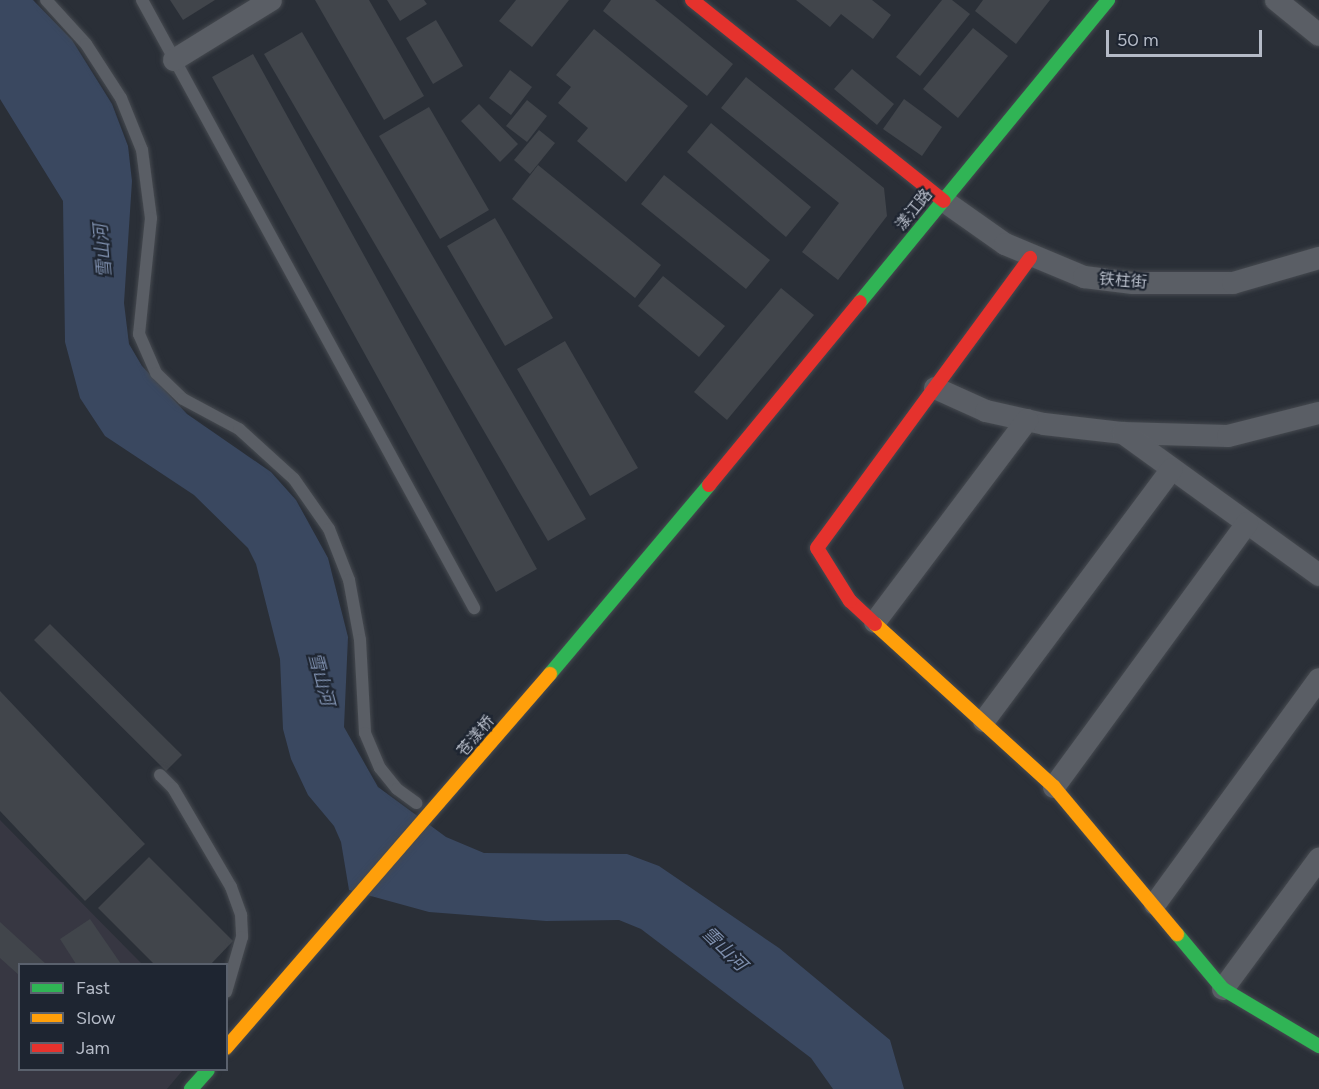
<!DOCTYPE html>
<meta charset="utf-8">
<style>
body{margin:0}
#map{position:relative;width:1319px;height:1089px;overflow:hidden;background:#2a2f37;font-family:Figtree,"Noto Sans SC",sans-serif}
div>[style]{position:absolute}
.medical>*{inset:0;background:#373742}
.water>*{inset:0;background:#3a4860}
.building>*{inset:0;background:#41454b}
.roads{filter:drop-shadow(0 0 2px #464a50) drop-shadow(0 0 2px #464a50)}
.lane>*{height:12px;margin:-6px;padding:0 6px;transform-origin:6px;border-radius:6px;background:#5a5e65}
.street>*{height:22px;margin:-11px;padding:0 11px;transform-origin:11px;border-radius:11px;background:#5a5e65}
.fast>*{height:14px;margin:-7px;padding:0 7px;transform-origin:7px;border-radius:7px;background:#30b455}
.slow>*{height:14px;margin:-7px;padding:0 7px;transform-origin:7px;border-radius:7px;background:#ff9f0a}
.jam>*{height:14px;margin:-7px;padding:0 7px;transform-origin:7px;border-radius:7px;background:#e5322d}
.bridges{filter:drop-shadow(0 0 2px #464a50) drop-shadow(0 0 2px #464a50)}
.fast-bridge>*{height:14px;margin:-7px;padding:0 7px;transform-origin:7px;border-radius:7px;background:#30b455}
span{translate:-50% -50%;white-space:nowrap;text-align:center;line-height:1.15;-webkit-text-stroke:4.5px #1e2531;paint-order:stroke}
.street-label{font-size:16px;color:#b5bbc7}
.water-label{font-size:18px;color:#7e8fad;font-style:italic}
.legend{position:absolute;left:18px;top:963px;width:210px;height:108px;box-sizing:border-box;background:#1e2531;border:2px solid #5a616d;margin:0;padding:8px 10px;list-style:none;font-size:18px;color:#b5bbc7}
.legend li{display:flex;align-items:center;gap:12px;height:30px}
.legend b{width:30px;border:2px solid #5a616d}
.scale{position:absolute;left:1106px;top:30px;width:156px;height:27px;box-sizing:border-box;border:3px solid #b5bbc7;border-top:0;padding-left:8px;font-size:18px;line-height:21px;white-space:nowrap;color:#b5bbc7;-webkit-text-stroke:4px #1e2531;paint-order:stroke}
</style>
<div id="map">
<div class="medical">
<i style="clip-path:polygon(0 820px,142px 964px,20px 964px,20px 1070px,183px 1070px,167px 1089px,0 1089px)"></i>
</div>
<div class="water">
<i style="clip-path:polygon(0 0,33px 0,72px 40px,112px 104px,128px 146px,132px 181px,124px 303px,129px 344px,142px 366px,187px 414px,271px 472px,296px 500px,328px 558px,348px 637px,344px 727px,378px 787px,446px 837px,484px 853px,627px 854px,659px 866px,779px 948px,890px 1040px,904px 1089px,833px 1089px,811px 1058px,641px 929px,619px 920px,546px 921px,429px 912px,349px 890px,341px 842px,334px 826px,308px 795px,291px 759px,283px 729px,280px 659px,256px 564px,248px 548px,194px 495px,105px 436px,80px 398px,65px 342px,63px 201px,0 99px)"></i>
</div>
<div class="building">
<i style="clip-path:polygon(170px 0,215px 0,183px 20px)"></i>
<i style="clip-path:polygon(315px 0,369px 0,424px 96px,384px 120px)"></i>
<i style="clip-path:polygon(387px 0,424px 0,427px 4px,400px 21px)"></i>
<i style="clip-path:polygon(516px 0,569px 0,532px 47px,499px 21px)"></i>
<i style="clip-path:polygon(611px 0,655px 0,733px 64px,707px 96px,603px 11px)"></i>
<i style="clip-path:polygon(796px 0,872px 0,891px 15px,873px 39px,841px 14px,830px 27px)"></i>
<i style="clip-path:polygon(942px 0,952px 0,970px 14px,920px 76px,896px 57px)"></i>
<i style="clip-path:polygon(983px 0,1050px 0,1016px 44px,975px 11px)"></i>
<i style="clip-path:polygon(436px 20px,463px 66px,433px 84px,406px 38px)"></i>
<i style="clip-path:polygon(973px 28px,1008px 56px,958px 118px,923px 89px)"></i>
<i style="clip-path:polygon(594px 29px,688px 106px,626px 182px,577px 141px,588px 128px,558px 103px,571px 87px,556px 75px)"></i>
<i style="clip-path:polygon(302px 32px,586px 519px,548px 541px,264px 54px)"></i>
<i style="clip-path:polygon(253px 54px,537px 569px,496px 592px,212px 77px)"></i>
<i style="clip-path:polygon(852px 69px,894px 104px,877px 125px,834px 89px)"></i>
<i style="clip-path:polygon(510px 70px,532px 87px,511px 115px,489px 98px)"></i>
<i style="clip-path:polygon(746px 77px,884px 188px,887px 216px,838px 280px,802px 252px,839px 203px,721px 108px)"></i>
<i style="clip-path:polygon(904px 99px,942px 127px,922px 156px,883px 129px)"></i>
<i style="clip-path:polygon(527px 100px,547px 116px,527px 142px,506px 126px)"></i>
<i style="clip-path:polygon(479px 104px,518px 144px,500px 162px,461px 121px)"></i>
<i style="clip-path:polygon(429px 107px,489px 210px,440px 239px,379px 136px)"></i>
<i style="clip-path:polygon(711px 123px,811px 207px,786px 237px,687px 152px)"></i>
<i style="clip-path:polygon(539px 130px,555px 143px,530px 174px,514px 160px)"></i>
<i style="clip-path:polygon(538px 165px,661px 265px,635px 298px,512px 199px)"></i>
<i style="clip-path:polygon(664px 175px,770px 260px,746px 289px,641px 204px)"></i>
<i style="clip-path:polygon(495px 218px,553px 318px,505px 346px,447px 246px)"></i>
<i style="clip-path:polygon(663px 276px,725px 326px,699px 357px,638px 306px)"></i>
<i style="clip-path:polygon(781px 288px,814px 315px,727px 420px,694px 392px)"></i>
<i style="clip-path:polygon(565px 341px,638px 468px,590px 496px,517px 369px)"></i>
<i style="clip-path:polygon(50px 624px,182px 755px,166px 771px,34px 640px)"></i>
<i style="clip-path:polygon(0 691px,145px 844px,85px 901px,0 811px)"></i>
<i style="clip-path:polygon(149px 857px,233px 941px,211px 964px,154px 964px,98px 908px)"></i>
<i style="clip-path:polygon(90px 919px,121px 964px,76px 964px,60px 939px)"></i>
<i style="clip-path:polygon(0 922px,46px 964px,20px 964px,20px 976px,0 958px)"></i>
</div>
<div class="roads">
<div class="lane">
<i style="left:46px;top:0;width:59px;rotate:47.7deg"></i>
<i style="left:86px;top:44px;width:64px;rotate:57.1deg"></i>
<i style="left:121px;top:98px;width:56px;rotate:68deg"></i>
<i style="left:142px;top:150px;width:69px;rotate:82.5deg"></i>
<i style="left:151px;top:218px;width:117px;rotate:95.9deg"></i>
<i style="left:139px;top:334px;width:43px;rotate:66.4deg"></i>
<i style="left:156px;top:373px;width:37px;rotate:44deg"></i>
<i style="left:183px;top:399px;width:64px;rotate:28.2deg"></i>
<i style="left:239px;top:429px;width:74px;rotate:42.3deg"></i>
<i style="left:294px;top:479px;width:61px;rotate:55deg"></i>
<i style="left:329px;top:529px;width:55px;rotate:68.6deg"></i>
<i style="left:349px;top:580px;width:61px;rotate:79.6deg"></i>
<i style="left:360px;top:640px;width:93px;rotate:86.9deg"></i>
<i style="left:365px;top:733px;width:38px;rotate:67deg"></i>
<i style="left:380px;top:768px;width:27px;rotate:51deg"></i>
<i style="left:397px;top:789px;width:24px;rotate:36deg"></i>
<i style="left:142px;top:0;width:693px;rotate:61.36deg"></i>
<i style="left:160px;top:775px;width:18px;rotate:45deg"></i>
<i style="left:173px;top:788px;width:115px;rotate:59.6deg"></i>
<i style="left:231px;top:887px;width:30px;rotate:70deg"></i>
<i style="left:241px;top:915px;width:22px;rotate:87deg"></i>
<i style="left:242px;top:937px;width:57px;rotate:106.2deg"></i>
</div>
<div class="street">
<i style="left:1276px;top:0;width:55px;rotate:39.1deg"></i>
<i style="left:174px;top:60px;width:114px;rotate:-31.7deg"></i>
<i style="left:944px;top:201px;width:75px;rotate:35.2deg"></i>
<i style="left:1005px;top:244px;width:86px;rotate:22.7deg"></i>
<i style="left:1084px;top:277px;width:49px;rotate:7deg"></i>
<i style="left:1133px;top:283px;width:100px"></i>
<i style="left:1233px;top:283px;width:90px;rotate:-16.2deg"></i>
<i style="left:935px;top:388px;width:56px;rotate:24.3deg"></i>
<i style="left:986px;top:411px;width:59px;rotate:12.6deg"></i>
<i style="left:1044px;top:424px;width:80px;rotate:6.5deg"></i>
<i style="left:1123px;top:433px;width:105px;rotate:1.6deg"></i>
<i style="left:1228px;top:436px;width:94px;rotate:-14.2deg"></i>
<i style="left:1123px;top:433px;width:242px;rotate:35.9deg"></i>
<i style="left:875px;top:622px;width:253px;rotate:-53deg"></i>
<i style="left:984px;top:721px;width:314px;rotate:-53.3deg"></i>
<i style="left:1054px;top:787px;width:327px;rotate:-53.8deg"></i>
<i style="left:1155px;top:904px;width:278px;rotate:-53.9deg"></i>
<i style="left:1223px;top:989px;width:162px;rotate:-53.6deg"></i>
</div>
<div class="fast">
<i style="left:860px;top:302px;width:391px;rotate:-50.6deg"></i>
<i style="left:550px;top:674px;width:247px;rotate:-49.9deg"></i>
<i style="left:1177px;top:934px;width:72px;rotate:50.1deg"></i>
<i style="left:1223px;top:989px;width:112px;rotate:30.7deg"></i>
</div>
<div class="slow">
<i style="left:875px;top:624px;width:242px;rotate:42.3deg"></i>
<i style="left:1054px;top:787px;width:192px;rotate:50.1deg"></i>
<i style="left:226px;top:1048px;width:495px;rotate:-49.1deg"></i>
</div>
<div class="jam">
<i style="left:692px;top:0;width:322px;rotate:38.6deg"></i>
<i style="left:709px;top:485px;width:237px;rotate:-50.5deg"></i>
<i style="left:875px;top:624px;width:34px;rotate:-137deg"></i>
<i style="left:850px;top:601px;width:62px;rotate:-121.9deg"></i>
<i style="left:817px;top:548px;width:360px;rotate:-53.7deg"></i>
</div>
</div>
<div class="bridges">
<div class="fast-bridge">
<i style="left:191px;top:1089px;width:25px;rotate:-48deg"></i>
</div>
</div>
<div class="street-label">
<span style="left:914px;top:210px;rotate:-51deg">漾江路</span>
<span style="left:1123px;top:281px;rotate:5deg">铁柱街</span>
<span style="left:476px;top:736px;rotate:-50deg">苍漾桥</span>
</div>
<div class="water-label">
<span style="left:103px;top:251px;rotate:-95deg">雪山河</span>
<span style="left:321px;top:679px;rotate:75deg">雪山河</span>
<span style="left:724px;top:949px;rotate:44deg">雪山河</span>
</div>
<ul class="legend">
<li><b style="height:8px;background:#30b455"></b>Fast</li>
<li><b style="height:8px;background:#ff9f0a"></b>Slow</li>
<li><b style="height:8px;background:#e5322d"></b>Jam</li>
</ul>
<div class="scale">50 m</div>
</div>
